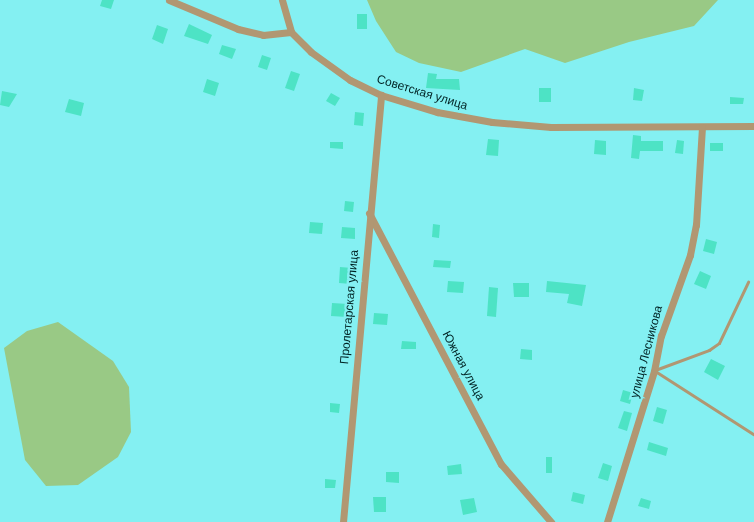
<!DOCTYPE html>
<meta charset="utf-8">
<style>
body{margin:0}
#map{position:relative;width:754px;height:522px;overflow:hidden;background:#84f0f2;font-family:Helvetica,sans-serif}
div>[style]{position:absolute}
.green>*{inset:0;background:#99c985}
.building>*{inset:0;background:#4de3c5}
.lane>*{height:3px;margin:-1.5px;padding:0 1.5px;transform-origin:1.5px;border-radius:1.5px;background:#b19772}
.street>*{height:7px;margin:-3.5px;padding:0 3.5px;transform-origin:3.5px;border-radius:3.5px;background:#b19772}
span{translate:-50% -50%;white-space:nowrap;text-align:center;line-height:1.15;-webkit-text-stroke:4.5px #84f0f2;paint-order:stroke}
.street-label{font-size:12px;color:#002324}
</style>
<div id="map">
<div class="green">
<i style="clip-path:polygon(367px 0,718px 0,694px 26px,629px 42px,565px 63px,525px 49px,461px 72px,419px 63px,396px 52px,376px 21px)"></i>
<i style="clip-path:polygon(58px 322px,113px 361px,129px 387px,131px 432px,118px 457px,78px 485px,46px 486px,25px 460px,4px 348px,27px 331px)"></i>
</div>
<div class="building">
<i style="clip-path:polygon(102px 0,114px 0,111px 9px,100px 6px)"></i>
<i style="clip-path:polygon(357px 14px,367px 14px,367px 29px,357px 29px)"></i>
<i style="clip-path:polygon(189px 24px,212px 35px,208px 44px,184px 36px)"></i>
<i style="clip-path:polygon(157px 25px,168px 29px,163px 44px,152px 39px)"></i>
<i style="clip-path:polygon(222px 45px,236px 49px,232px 59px,219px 54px)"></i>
<i style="clip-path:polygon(262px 55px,271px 58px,267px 70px,258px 67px)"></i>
<i style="clip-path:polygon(291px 71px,300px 74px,294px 91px,285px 88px)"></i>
<i style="clip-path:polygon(428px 73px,437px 74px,436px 79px,459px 79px,460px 90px,426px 88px)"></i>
<i style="clip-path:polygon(207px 79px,219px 83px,215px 96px,203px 92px)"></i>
<i style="clip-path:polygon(539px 88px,551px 88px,551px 102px,539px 102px)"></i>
<i style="clip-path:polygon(634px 88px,644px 90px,642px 101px,633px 100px)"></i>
<i style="clip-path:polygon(2px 91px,17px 94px,9px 107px,0 105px)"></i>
<i style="clip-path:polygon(331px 93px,340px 98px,335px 106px,326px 101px)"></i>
<i style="clip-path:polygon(730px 97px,744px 98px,743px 104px,730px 104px)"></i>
<i style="clip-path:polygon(69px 99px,84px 103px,81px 116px,65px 112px)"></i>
<i style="clip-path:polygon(355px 112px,364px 113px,363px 126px,354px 125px)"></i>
<i style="clip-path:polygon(633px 135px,641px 136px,641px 141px,663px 141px,663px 151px,640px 151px,639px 159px,631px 158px)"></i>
<i style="clip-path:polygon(488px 139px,499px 140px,498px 156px,486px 155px)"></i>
<i style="clip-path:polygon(595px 140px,606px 141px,606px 155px,594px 154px)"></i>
<i style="clip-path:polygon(677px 140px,684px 141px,683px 154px,675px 153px)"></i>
<i style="clip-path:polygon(330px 142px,343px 142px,343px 149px,330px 148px)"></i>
<i style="clip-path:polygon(710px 143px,723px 143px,723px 151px,710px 151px)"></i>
<i style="clip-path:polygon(345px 201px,354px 202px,353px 212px,344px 211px)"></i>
<i style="clip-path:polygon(310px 222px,323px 223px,322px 234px,309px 233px)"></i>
<i style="clip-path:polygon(433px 224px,440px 225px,439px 238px,432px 237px)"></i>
<i style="clip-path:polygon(342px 227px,355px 228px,355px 239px,341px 238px)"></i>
<i style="clip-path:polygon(706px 239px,717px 242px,714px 254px,703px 251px)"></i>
<i style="clip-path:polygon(434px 260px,451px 261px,450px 268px,433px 267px)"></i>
<i style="clip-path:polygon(340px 267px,352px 268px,351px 284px,339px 283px)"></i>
<i style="clip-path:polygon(700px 271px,711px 276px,706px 289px,694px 284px)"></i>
<i style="clip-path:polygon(448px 281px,464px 282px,463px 293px,447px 292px)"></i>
<i style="clip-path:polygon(547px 281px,586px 285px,582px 306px,567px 303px,569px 294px,546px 292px)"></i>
<i style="clip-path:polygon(513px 283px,529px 283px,529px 297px,514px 297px)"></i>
<i style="clip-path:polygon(489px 287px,498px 288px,496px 317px,487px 316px)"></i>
<i style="clip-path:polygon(332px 303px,348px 304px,347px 317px,331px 316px)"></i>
<i style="clip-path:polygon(374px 313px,388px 314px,387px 325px,373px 324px)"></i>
<i style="clip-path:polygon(402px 341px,416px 342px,416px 349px,401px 349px)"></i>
<i style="clip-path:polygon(521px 349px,532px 350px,532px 360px,520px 359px)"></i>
<i style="clip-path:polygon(711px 359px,725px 366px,718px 380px,704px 372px)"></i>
<i style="clip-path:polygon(623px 390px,633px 393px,630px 404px,620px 401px)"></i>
<i style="clip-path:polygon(330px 403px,340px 404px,339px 413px,330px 412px)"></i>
<i style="clip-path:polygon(657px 407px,667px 410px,663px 424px,653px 421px)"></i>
<i style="clip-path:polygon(624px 411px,632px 413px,627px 431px,618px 428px)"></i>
<i style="clip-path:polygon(649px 442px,668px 448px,666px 456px,647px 450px)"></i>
<i style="clip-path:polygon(546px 457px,552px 457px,552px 473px,546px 473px)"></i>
<i style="clip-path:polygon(603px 463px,612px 466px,608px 481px,598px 478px)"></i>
<i style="clip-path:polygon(461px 464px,462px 474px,448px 475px,447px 466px)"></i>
<i style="clip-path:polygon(386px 472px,399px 472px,399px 483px,386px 482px)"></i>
<i style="clip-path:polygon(325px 479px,336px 480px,335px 488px,325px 488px)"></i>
<i style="clip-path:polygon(573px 492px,585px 495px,583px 504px,571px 501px)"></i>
<i style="clip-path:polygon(373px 497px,386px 497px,386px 512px,374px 512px)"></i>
<i style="clip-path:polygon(474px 498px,477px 512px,463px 515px,460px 500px)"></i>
<i style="clip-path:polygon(641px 498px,651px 501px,649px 509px,638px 506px)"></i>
</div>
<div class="lane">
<i style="left:655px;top:370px;width:58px;rotate:-20.3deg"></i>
<i style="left:709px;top:350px;width:12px;rotate:-35deg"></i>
<i style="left:719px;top:343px;width:68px;rotate:-64.6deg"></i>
<i style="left:655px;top:371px;width:117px;rotate:32.7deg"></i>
</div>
<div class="street">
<i style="left:169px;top:0;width:75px;rotate:22.8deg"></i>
<i style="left:238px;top:29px;width:26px;rotate:13deg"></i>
<i style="left:263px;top:35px;width:28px;rotate:-6deg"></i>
<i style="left:282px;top:0;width:33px;rotate:74deg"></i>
<i style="left:291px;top:32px;width:28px;rotate:45deg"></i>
<i style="left:311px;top:52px;width:48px;rotate:35.7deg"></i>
<i style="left:350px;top:80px;width:34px;rotate:26deg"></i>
<i style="left:381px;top:95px;width:59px;rotate:16.9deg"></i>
<i style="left:437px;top:112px;width:56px;rotate:10.3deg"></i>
<i style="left:492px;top:122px;width:59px;rotate:4.8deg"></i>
<i style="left:551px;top:127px;width:203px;rotate:-0.3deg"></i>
<i style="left:369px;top:213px;width:284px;rotate:62.3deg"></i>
<i style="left:501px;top:464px;width:77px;rotate:49.2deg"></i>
<i style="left:343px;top:522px;width:429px;rotate:-84.9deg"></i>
<i style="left:607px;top:522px;width:158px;rotate:-72.7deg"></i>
<i style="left:654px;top:371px;width:36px;rotate:-79deg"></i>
<i style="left:661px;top:336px;width:86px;rotate:-70.3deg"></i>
<i style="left:690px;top:255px;width:31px;rotate:-79deg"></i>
<i style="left:696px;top:225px;width:98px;rotate:-86.5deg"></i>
</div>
<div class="street-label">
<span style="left:422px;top:93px;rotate:17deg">Советская улица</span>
<span style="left:350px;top:307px;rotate:-85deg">Пролетарская улица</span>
<span style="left:647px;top:352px;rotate:-75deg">улица Лесникова</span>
<span style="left:463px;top:366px;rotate:62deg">Южная улица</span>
</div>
</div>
